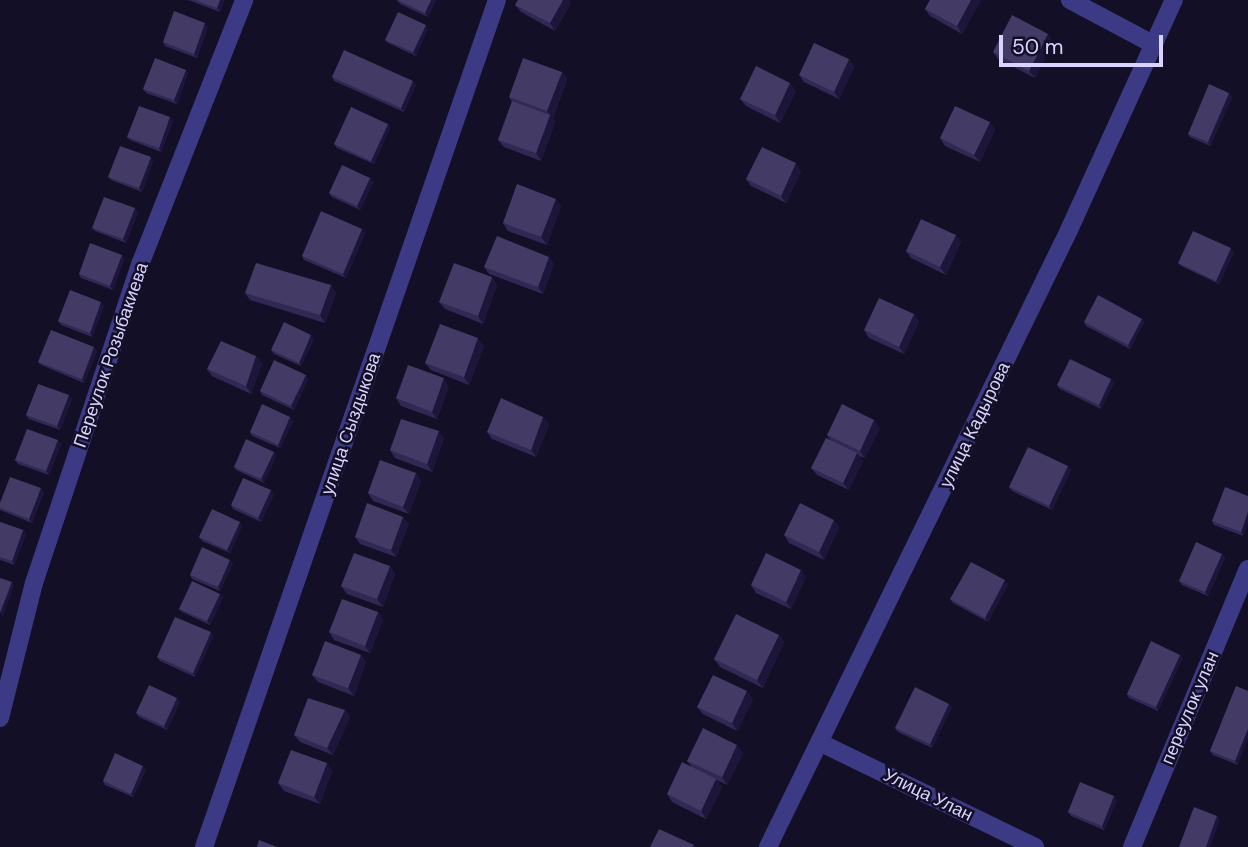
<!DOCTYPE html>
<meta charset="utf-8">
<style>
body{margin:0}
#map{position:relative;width:1248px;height:847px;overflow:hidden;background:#130f26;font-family:"DM Sans",sans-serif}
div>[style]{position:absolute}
.street>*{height:18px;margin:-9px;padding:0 9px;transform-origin:9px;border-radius:9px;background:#3d3a85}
.wall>*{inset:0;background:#312854}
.shaded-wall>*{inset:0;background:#1d163a}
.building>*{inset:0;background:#433a66}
span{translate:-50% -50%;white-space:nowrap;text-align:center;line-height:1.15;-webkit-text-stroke:5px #130f26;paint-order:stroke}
.street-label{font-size:18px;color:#d9d4ff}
.scale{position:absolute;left:999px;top:35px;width:164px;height:32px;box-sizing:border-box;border:4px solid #d9d4ff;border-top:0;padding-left:9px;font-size:21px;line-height:24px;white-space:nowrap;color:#d9d4ff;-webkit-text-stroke:5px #130f26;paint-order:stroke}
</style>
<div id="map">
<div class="street">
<i style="left:1070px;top:0;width:92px;rotate:28deg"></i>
<i style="left:0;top:718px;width:139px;rotate:-75.9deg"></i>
<i style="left:34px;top:583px;width:338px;rotate:-71.6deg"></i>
<i style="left:141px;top:262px;width:282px;rotate:-68.5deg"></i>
<i style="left:821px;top:743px;width:238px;rotate:25.9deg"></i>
<i style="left:204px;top:847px;width:896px;rotate:-70.92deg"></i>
<i style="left:768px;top:847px;width:687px;rotate:-63.99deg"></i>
<i style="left:1069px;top:230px;width:253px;rotate:-65.5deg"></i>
<i style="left:1132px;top:847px;width:301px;rotate:-67.4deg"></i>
</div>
<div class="wall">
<i style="clip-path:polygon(188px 0,224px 0,220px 12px)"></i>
<i style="clip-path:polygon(397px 0,436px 0,428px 17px,400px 4px)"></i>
<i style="clip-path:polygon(518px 0,569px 0,571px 3px,555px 31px,521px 12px,515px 5px)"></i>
<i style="clip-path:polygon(930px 0,981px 0,962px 34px,930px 16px,925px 9px)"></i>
<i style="clip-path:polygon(208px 27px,197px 58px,165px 46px,163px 42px)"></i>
<i style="clip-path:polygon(428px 28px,416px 56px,388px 43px,385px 40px)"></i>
<i style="clip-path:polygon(1053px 42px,1035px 78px,998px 59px,993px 52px)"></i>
<i style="clip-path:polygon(849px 59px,854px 67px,839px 99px,804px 82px,799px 75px)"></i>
<i style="clip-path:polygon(186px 70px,188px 73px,177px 104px,146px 93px,143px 89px)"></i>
<i style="clip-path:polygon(562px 72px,567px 80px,553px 118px,555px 122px,541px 161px,504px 147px,498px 140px,512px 102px,509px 97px)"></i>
<i style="clip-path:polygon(332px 77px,416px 85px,404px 112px,334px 81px)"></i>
<i style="clip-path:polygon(796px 91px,780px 123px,746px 106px,740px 99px)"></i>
<i style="clip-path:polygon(1229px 93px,1232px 97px,1210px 146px,1190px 137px,1188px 134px)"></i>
<i style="clip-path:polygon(173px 121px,161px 152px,130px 140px,127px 137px)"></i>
<i style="clip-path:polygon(990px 122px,995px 130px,980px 162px,945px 146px,940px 138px)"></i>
<i style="clip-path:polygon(388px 124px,390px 128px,374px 164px,337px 148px,334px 144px)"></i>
<i style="clip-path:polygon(153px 161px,142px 192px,111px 180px,108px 177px)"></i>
<i style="clip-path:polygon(801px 171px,786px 203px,751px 186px,746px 179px)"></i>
<i style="clip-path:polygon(370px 178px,373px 182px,360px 210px,332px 197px,329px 193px)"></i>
<i style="clip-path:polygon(561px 206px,547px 245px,508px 231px,503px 223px)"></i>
<i style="clip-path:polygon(138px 212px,126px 243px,95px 231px,92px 228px)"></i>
<i style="clip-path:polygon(362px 229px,365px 233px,346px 278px,304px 260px,302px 256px)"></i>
<i style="clip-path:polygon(956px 235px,961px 242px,946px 275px,911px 258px,906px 251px)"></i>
<i style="clip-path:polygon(1234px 252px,1219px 284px,1181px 266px,1178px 263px)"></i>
<i style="clip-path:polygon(124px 259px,113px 290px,81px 278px,79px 274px)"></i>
<i style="clip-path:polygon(554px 264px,543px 294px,489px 274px,484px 267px)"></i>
<i style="clip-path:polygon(492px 277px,497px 285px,483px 324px,445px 309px,439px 302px)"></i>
<i style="clip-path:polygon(331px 285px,336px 293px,325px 323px,250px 300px,245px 293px)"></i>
<i style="clip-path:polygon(104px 306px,92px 337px,61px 325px,58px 321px)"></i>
<i style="clip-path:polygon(914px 314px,919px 322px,904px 354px,869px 338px,864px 330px)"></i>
<i style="clip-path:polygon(1142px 319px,1144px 322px,1130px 349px,1086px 326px,1084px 322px)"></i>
<i style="clip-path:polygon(314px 339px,301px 366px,274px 354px,271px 350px)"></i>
<i style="clip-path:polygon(484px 346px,469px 385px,431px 370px,425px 363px)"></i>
<i style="clip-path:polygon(97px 351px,84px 383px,41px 365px,38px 362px)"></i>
<i style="clip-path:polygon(256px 356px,262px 364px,251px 394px,212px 376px,207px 369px)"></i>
<i style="clip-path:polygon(308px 379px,294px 410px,262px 395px,260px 391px)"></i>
<i style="clip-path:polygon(1111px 379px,1114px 383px,1101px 409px,1060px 389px,1057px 385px)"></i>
<i style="clip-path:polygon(449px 386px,437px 419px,401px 406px,396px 398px)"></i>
<i style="clip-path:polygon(72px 399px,60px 430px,29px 419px,26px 415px)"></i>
<i style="clip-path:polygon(543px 417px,549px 424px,536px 457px,492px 439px,487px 432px)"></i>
<i style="clip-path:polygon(293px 421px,280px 448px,252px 436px,250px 432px)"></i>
<i style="clip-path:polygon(880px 428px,865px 458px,859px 456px,863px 461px,849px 490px,817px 475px,811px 468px,830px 440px,827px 435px)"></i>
<i style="clip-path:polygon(444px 438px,432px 472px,395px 458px,390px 450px)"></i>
<i style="clip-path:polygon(61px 444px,49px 475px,18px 464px,15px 460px)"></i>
<i style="clip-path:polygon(274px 452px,276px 456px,264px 483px,236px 470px,234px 467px)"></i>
<i style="clip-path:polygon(1068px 466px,1071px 470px,1052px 510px,1012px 491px,1009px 487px)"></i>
<i style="clip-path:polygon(416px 473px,421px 481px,409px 514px,373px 501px,368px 493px)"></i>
<i style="clip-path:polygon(44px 492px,32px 523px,0 510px,0 508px)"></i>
<i style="clip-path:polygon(274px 494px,261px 522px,233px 509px,231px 505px)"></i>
<i style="clip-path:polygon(1248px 496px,1243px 536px,1214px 525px,1212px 521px)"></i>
<i style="clip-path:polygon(403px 517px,409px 524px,396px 557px,360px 544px,355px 537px)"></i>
<i style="clip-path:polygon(0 522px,23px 530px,26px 534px,14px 565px,0 560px)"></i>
<i style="clip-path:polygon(242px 526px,230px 553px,202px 541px,199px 537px)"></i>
<i style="clip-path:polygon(839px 527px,824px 560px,789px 543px,784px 535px)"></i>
<i style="clip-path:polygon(1222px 554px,1225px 558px,1208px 596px,1182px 585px,1179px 581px)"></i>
<i style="clip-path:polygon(233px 563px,220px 591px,192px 579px,190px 575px)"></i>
<i style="clip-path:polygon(390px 566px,395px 574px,383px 607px,347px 594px,341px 586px)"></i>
<i style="clip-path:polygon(806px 577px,791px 609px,756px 593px,751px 585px)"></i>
<i style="clip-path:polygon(1008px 584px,988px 622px,953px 603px,950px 599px)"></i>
<i style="clip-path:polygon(220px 594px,223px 597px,210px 625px,182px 612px,179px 609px)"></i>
<i style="clip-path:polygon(378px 612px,383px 620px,370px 653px,334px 640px,329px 632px)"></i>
<i style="clip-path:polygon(779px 635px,784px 642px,763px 688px,720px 667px,714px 659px)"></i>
<i style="clip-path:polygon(213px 636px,195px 677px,160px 661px,157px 657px)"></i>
<i style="clip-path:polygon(361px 655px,366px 662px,354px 696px,318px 682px,312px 675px)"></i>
<i style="clip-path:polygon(1180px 655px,1182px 659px,1158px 711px,1129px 698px,1127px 694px)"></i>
<i style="clip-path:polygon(1236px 686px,1238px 765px,1213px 755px,1210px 751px)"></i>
<i style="clip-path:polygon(753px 699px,737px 731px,703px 714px,697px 707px)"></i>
<i style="clip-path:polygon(180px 702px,167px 730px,139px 717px,136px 713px)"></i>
<i style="clip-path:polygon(952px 707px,932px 748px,898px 732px,895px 728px)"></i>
<i style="clip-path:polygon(345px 710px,350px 717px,333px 755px,300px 742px,294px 735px)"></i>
<i style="clip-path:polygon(743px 753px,727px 785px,717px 780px,722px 787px,706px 819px,672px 802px,667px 794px,692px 767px,687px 761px)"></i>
<i style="clip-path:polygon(327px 763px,332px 771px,320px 804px,284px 791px,278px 783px)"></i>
<i style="clip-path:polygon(146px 770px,133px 797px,105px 785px,103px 781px)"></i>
<i style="clip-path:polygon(1117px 800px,1104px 830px,1071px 816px,1068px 812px)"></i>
</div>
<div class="shaded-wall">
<i style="clip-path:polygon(220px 0,224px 0,220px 12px,217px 8px)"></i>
<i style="clip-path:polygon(431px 0,436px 0,428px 17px,425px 13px)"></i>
<i style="clip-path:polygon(563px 0,569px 0,571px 3px,555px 31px,550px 23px)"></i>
<i style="clip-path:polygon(971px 0,981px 0,962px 34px,957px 26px)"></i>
<i style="clip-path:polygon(205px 23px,208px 27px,197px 58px,194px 54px)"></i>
<i style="clip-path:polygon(426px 25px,428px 28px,416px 56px,413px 52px)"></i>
<i style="clip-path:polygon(1048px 34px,1053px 42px,1035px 78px,1029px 71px)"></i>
<i style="clip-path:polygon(849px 59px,854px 67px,839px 99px,834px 92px)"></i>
<i style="clip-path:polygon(186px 70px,188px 73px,177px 104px,174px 100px)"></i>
<i style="clip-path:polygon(562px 72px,567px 80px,553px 118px,555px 122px,541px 161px,536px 153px,550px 115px,547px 111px)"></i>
<i style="clip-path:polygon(413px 81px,416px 85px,404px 112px,401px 108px)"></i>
<i style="clip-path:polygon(790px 83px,796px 91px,780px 123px,775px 115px)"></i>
<i style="clip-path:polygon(1229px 93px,1232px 97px,1210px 146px,1208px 142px)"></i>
<i style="clip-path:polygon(170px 117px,173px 121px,161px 152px,159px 148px)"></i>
<i style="clip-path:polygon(990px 122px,995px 130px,980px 162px,974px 155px)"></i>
<i style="clip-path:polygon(388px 124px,390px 128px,374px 164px,371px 161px)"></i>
<i style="clip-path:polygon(151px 157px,153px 161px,142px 192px,139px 188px)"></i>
<i style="clip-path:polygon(796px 163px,801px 171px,786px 203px,781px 196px)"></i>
<i style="clip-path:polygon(370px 178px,373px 182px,360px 210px,357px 206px)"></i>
<i style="clip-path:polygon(556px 199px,561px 206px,547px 245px,541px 237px)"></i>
<i style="clip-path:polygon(135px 208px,138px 212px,126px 243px,123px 239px)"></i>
<i style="clip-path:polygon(362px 229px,365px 233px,346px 278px,343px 274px)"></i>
<i style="clip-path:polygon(956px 235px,961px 242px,946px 275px,940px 267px)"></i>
<i style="clip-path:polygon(1231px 248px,1234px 252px,1219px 284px,1216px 281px)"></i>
<i style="clip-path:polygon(122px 255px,124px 259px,113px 290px,110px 286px)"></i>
<i style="clip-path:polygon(549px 257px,554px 264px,543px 294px,538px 287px)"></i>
<i style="clip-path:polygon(492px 277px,497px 285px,483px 324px,478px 316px)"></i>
<i style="clip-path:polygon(331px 285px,336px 293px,325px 323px,320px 315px)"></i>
<i style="clip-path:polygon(101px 302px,104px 306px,92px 337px,90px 333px)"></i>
<i style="clip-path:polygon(914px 314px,919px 322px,904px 354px,899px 347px)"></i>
<i style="clip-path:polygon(1142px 319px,1144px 322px,1130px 349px,1128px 345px)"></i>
<i style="clip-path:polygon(311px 335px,314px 339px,301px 366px,299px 363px)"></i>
<i style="clip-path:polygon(478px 338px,484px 346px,469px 385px,464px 377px)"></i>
<i style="clip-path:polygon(94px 347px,97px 351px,84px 383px,82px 379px)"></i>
<i style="clip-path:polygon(256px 356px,262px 364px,251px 394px,246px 386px)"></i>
<i style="clip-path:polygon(306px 375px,308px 379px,294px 410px,291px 406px)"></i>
<i style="clip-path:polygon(444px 378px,449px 386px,437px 419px,432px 412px)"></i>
<i style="clip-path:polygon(1111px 379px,1114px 383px,1101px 409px,1099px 405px)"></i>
<i style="clip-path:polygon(69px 395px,72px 399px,60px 430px,57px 426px)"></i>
<i style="clip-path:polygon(290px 417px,293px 421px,280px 448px,278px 445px)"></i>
<i style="clip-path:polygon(543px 417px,549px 424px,536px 457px,531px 450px)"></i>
<i style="clip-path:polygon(874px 420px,880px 428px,865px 458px,860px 451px)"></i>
<i style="clip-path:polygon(439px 431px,444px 438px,432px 472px,427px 464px)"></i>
<i style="clip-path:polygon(58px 440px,61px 444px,49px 475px,46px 471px)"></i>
<i style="clip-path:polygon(274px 452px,276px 456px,264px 483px,261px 479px)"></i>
<i style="clip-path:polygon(857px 453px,863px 461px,849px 490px,843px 483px)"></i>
<i style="clip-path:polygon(1068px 466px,1071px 470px,1052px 510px,1049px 506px)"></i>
<i style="clip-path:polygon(416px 473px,421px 481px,409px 514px,403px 507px)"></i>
<i style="clip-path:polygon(41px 488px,44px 492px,32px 523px,29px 519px)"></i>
<i style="clip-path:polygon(271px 490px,274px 494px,261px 522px,258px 518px)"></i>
<i style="clip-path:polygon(1248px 512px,1248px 523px,1243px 536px,1241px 532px)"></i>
<i style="clip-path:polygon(403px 517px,409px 524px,396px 557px,391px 550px)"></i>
<i style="clip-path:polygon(834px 520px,839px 527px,824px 560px,819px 552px)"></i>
<i style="clip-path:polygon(240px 522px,242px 526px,230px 553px,227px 550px)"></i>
<i style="clip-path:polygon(23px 530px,26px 534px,14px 565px,12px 561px)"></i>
<i style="clip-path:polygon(1222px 554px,1225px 558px,1208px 596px,1205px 592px)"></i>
<i style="clip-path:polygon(230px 560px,233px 563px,220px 591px,218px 587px)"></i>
<i style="clip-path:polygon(390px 566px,395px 574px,383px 607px,377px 599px)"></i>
<i style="clip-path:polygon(801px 570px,806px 577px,791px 609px,786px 602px)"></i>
<i style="clip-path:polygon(1005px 580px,1008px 584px,988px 622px,985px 618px)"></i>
<i style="clip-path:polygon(12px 582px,14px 586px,3px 617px,0 613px)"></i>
<i style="clip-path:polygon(220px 594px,223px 597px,210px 625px,207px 621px)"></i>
<i style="clip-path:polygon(378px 612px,383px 620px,370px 653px,365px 646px)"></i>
<i style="clip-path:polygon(211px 632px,213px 636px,195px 677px,193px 673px)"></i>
<i style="clip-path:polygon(779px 635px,784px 642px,763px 688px,757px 680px)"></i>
<i style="clip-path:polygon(361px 655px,366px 662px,354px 696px,348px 688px)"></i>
<i style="clip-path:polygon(1180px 655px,1182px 659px,1158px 711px,1156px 707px)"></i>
<i style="clip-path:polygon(747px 691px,753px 699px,737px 731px,732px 723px)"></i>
<i style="clip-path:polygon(177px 698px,180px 702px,167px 730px,164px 726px)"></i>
<i style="clip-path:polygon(949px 704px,952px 707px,932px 748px,930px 744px)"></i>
<i style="clip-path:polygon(345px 710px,350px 717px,333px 755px,327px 748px)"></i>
<i style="clip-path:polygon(1248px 729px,1248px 739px,1238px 765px,1235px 761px)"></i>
<i style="clip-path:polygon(737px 745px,743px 753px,727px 785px,722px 777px)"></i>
<i style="clip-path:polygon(327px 763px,332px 771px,320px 804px,314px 797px)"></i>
<i style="clip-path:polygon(143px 766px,146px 770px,133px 797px,131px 794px)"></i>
<i style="clip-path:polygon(716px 779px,722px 787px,706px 819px,701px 811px)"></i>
<i style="clip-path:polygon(1114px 796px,1117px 800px,1104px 830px,1102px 826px)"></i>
<i style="clip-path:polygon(1217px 816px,1220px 820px,1210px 847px,1206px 847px)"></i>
</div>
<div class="building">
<i style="clip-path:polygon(195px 0,220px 0,217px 8px)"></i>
<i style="clip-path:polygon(397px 0,431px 0,425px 13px)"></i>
<i style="clip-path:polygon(518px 0,563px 0,550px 23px,515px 5px)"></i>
<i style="clip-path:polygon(930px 0,971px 0,957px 26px,925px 9px)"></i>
<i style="clip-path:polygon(174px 11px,205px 23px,194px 54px,163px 42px)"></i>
<i style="clip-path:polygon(398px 12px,426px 25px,413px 52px,385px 40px)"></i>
<i style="clip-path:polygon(1012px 15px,1048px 34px,1029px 71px,993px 52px)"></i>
<i style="clip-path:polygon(814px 43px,849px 59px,834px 92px,799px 75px)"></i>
<i style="clip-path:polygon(344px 50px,413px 81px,401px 108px,332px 77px)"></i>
<i style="clip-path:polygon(155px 58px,186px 70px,174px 100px,143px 89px)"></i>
<i style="clip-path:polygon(523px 58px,562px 72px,547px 111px,509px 97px)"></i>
<i style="clip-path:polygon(756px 66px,790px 83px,775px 115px,740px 99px)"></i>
<i style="clip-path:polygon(1209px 84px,1229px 93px,1208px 142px,1188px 134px)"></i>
<i style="clip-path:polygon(512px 101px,550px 115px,536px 153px,498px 140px)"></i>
<i style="clip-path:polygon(139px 106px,170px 117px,159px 148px,127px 137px)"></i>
<i style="clip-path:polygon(955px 106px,990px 122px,974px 155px,940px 138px)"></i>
<i style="clip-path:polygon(351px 107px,388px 124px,371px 161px,334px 144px)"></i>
<i style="clip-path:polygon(120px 146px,151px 157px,139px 188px,108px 177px)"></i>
<i style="clip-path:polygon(762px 147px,796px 163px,781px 196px,746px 179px)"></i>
<i style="clip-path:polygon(342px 165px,370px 178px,357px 206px,329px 193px)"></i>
<i style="clip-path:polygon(517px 184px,556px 199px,541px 237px,503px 223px)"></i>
<i style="clip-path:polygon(104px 197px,135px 208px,123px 239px,92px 228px)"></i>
<i style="clip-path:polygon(321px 211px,362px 229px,343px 274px,302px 256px)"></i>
<i style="clip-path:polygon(921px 219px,956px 235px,940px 267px,906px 251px)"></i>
<i style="clip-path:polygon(1193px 231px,1231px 248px,1216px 281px,1178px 263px)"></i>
<i style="clip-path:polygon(497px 236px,549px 257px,538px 287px,484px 267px)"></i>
<i style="clip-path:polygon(90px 243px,122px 255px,110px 286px,79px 274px)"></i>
<i style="clip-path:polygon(256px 263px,331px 285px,320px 315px,245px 293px)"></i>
<i style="clip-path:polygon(454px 263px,492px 277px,478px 316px,439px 302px)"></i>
<i style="clip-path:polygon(70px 290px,101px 302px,90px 333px,58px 321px)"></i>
<i style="clip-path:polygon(1098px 295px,1142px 319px,1128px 345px,1084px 322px)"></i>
<i style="clip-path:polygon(879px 298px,914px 314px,899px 347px,864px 330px)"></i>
<i style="clip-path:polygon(284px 322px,311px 335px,299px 363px,271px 350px)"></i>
<i style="clip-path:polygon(440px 324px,478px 338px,464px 377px,425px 363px)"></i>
<i style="clip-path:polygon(51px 330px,94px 347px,82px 379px,38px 362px)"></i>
<i style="clip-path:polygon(221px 341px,256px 356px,246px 386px,207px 369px)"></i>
<i style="clip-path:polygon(1070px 359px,1111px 379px,1099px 405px,1057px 385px)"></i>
<i style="clip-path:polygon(274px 360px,306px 375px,291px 406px,260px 391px)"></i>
<i style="clip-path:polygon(408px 365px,444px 378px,432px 412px,396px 398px)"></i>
<i style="clip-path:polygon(38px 384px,69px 395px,57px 426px,26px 415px)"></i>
<i style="clip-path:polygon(501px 398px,543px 417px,531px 450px,487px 432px)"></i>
<i style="clip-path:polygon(262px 404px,290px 417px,278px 445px,250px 432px)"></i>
<i style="clip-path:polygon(842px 404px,874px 420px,860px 451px,827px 435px)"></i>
<i style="clip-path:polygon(401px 419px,439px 431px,427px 464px,390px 450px)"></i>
<i style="clip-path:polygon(27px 429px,58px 440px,46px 471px,15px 460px)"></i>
<i style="clip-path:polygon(826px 438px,857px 453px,843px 483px,811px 468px)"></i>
<i style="clip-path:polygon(246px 439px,274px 452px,261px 479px,234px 467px)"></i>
<i style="clip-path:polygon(1028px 447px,1068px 466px,1049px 506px,1009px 487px)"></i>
<i style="clip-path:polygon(380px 460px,416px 473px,403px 507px,368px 493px)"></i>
<i style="clip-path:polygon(10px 477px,41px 488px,29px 519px,0 508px,0 503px)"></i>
<i style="clip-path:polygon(243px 478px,271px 490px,258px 518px,231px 505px)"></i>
<i style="clip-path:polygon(1225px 487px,1248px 496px,1248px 512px,1241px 532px,1212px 521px)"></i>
<i style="clip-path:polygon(367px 503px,403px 517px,391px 550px,355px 537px)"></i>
<i style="clip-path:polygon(800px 503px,834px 520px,819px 552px,784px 535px)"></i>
<i style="clip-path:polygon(212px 509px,240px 522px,227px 550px,199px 537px)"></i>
<i style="clip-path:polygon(0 522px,23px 530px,12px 561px,0 557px)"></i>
<i style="clip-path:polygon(1196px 542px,1222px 554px,1205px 592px,1179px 581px)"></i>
<i style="clip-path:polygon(202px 547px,230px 560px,218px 587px,190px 575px)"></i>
<i style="clip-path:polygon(354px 553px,390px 566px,377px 599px,341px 586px)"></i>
<i style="clip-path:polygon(766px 553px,801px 570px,786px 602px,751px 585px)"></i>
<i style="clip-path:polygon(971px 562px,1005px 580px,985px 618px,950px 599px)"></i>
<i style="clip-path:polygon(0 578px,12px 582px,0 613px)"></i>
<i style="clip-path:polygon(192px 581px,220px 594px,207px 621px,179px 609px)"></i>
<i style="clip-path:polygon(342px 599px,378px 612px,365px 646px,329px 632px)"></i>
<i style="clip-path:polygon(736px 614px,779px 635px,757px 680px,714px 659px)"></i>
<i style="clip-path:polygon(175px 617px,211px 632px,193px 673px,157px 657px)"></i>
<i style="clip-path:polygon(325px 641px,361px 655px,348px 688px,312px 675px)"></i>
<i style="clip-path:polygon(1151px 641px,1180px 655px,1156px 707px,1127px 694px)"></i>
<i style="clip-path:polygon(713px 675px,747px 691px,732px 723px,697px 707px)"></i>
<i style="clip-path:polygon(149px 685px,177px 698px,164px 726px,136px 713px)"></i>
<i style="clip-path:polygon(1236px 686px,1248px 691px,1248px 729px,1235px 761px,1210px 751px)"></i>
<i style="clip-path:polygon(915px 687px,949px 704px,930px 744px,895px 728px)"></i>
<i style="clip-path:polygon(308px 698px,345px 710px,327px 748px,294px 735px)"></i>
<i style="clip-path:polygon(703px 728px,737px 745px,722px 777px,687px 761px)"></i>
<i style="clip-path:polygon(291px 750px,327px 763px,314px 797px,278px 783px)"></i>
<i style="clip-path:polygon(115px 753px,143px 766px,131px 794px,103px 781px)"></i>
<i style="clip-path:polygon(682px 762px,716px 779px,701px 811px,667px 794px)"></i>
<i style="clip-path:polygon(1080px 782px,1114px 796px,1102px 826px,1068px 812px)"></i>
<i style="clip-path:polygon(1194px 807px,1217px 816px,1206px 847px,1179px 847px)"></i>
<i style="clip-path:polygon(659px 829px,694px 845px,693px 847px,650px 847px)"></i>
<i style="clip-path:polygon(259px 840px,277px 847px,257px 847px)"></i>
</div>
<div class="street-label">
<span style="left:111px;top:355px;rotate:-71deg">Переулок Розыбакиева</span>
<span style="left:351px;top:424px;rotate:-71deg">улица Сыздыкова</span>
<span style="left:975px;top:425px;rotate:-64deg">улица Кадырова</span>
<span style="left:1190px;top:708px;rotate:-67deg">переулок улан</span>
<span style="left:928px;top:795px;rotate:26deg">Улица Улан</span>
</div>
<div class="scale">50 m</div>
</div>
